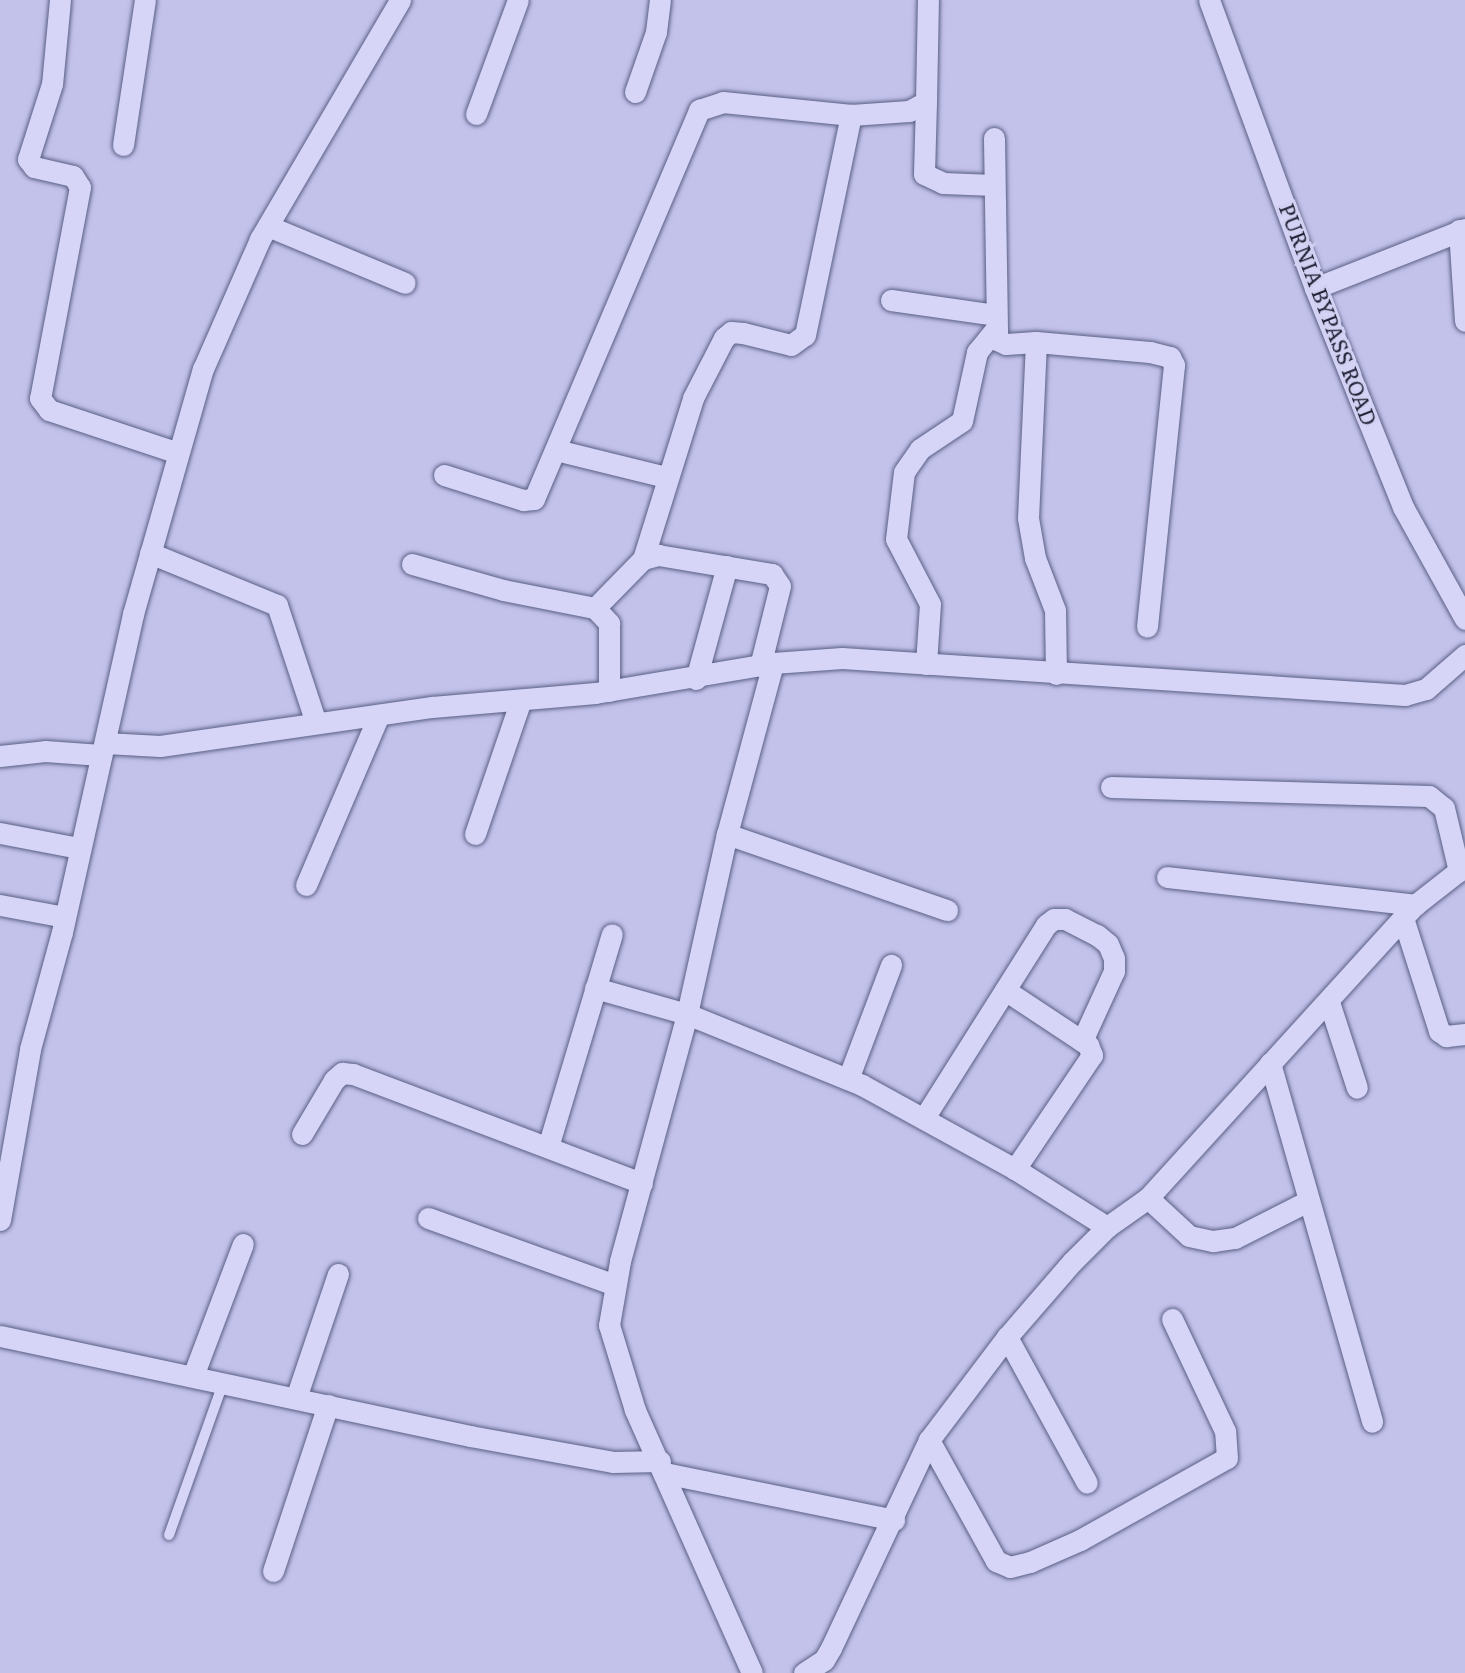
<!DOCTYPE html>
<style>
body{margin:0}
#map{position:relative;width:1465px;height:1673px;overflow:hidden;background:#c3c2eb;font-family:Literata,serif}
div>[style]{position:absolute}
.roads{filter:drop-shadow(0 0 2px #5a6084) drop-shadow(0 0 2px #5a6084)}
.service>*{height:10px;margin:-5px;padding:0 5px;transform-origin:5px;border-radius:5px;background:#d6d4f7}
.minor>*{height:21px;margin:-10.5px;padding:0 10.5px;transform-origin:10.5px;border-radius:10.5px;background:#d6d4f7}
span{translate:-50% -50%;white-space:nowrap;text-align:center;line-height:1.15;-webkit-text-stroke:6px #d3d1f3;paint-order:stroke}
.street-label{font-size:21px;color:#1e2234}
</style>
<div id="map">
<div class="roads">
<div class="service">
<i style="left:169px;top:1535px;width:161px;rotate:-70.4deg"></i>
</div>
<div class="minor">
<i style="left:60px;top:0;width:84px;rotate:95.4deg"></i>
<i style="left:52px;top:84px;width:79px;rotate:107.7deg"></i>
<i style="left:28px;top:159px;width:10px;rotate:53deg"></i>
<i style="left:34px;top:167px;width:40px;rotate:13deg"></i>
<i style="left:73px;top:176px;width:13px;rotate:58deg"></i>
<i style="left:80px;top:187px;width:215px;rotate:100.7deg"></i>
<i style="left:40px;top:398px;width:15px;rotate:53deg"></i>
<i style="left:49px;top:410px;width:136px;rotate:18.4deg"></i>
<i style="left:1209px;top:0;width:307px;rotate:69.8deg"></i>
<i style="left:1315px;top:288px;width:236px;rotate:68.1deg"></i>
<i style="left:1403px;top:507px;width:128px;rotate:61deg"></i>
<i style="left:635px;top:92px;width:64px;rotate:-70.7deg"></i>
<i style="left:656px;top:32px;width:32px;rotate:-83deg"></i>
<i style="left:926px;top:102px;width:72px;rotate:91.6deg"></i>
<i style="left:924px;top:174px;width:21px;rotate:25deg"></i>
<i style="left:943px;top:183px;width:51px;rotate:2.2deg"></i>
<i style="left:476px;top:114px;width:121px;rotate:-69.8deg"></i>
<i style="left:994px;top:138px;width:202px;rotate:89.1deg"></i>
<i style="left:997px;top:340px;width:10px;rotate:24deg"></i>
<i style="left:1006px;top:344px;width:30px;rotate:-4deg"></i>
<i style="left:1036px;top:342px;width:114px;rotate:5deg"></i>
<i style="left:1150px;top:352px;width:21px;rotate:14deg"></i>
<i style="left:1170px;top:357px;width:9px;rotate:63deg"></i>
<i style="left:1174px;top:365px;width:263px;rotate:95.9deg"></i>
<i style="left:123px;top:145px;width:147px;rotate:-81.4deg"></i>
<i style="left:268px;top:226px;width:148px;rotate:22.6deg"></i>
<i style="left:1459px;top:230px;width:91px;rotate:86.2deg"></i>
<i style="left:1315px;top:288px;width:161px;rotate:-21.5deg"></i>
<i style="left:891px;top:300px;width:105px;rotate:8.2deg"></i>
<i style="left:1036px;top:342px;width:176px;rotate:92.6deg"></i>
<i style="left:1028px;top:518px;width:41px;rotate:80.1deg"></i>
<i style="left:1035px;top:558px;width:56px;rotate:69deg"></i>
<i style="left:1055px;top:610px;width:64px;rotate:89.1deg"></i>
<i style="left:556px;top:450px;width:113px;rotate:13.8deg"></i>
<i style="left:444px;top:475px;width:83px;rotate:17.6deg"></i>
<i style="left:523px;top:500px;width:11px;rotate:-5deg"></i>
<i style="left:534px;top:499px;width:423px;rotate:-67deg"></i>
<i style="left:699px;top:110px;width:25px;rotate:-18deg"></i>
<i style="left:723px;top:102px;width:129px;rotate:5.8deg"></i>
<i style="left:851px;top:115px;width:58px;rotate:-3.9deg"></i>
<i style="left:909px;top:111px;width:19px;rotate:-28deg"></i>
<i style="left:926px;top:102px;width:102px;rotate:-88.9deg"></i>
<i style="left:150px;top:553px;width:137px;rotate:22.3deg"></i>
<i style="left:277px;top:605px;width:124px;rotate:71.7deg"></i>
<i style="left:643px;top:559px;width:169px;rotate:-72.7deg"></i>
<i style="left:693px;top:398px;width:68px;rotate:-62.7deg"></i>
<i style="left:724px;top:338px;width:9px;rotate:-41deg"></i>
<i style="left:731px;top:332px;width:12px;rotate:5deg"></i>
<i style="left:743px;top:333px;width:49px;rotate:14deg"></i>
<i style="left:791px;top:345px;width:17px;rotate:-36deg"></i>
<i style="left:805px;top:335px;width:225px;rotate:-78.2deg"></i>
<i style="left:412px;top:564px;width:95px;rotate:15.9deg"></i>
<i style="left:503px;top:590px;width:94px;rotate:11.1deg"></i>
<i style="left:595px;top:608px;width:21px;rotate:47deg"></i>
<i style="left:609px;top:623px;width:68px;rotate:90deg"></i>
<i style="left:595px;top:608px;width:69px;rotate:-45.6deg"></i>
<i style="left:643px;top:559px;width:16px;rotate:-15deg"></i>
<i style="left:658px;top:555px;width:116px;rotate:9.5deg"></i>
<i style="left:772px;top:574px;width:14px;rotate:56deg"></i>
<i style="left:780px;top:586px;width:82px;rotate:104deg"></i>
<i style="left:926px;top:664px;width:60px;rotate:-86.2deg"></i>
<i style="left:930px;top:604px;width:73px;rotate:-117.6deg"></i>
<i style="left:896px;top:539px;width:67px;rotate:-83.2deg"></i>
<i style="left:904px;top:472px;width:28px;rotate:-55deg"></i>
<i style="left:920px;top:449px;width:50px;rotate:-33.7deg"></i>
<i style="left:962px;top:421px;width:71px;rotate:-77.7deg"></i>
<i style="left:977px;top:352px;width:28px;rotate:-51deg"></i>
<i style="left:696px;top:679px;width:117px;rotate:-74.7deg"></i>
<i style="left:105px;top:743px;width:55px;rotate:3.1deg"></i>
<i style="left:160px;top:746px;width:275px;rotate:-8.2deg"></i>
<i style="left:432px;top:707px;width:164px;rotate:-4.9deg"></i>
<i style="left:595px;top:693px;width:181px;rotate:-9.6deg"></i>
<i style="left:0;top:756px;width:45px;rotate:-6.3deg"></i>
<i style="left:45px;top:751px;width:56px;rotate:4.1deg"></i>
<i style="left:1111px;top:787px;width:318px;rotate:1.6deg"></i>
<i style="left:1429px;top:796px;width:19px;rotate:39deg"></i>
<i style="left:1444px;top:808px;width:65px;rotate:76.6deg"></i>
<i style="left:0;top:833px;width:80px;rotate:10.8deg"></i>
<i style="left:475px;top:834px;width:142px;rotate:-71.1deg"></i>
<i style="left:727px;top:834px;width:233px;rotate:19.1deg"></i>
<i style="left:1167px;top:877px;width:250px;rotate:6.4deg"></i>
<i style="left:306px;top:885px;width:185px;rotate:-66.8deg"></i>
<i style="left:0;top:905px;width:66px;rotate:10.5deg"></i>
<i style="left:1403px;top:918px;width:119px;rotate:72.3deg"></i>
<i style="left:1439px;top:1031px;width:9px;rotate:36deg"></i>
<i style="left:1446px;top:1036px;width:19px;rotate:-6deg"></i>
<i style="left:595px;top:988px;width:96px;rotate:15.8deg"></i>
<i style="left:687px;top:1014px;width:189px;rotate:22.1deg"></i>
<i style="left:862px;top:1085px;width:175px;rotate:28.8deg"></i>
<i style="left:1015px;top:1169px;width:109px;rotate:32.2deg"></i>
<i style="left:1005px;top:990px;width:100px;rotate:33.5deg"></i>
<i style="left:1088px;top:1045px;width:11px;rotate:68deg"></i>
<i style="left:1092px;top:1055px;width:138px;rotate:124deg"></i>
<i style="left:1329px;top:1002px;width:90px;rotate:72deg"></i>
<i style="left:1270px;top:1063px;width:373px;rotate:74.1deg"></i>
<i style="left:848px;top:1079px;width:122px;rotate:-69.3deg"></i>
<i style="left:924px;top:1118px;width:228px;rotate:-57.7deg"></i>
<i style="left:1046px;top:925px;width:10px;rotate:-37deg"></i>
<i style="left:1054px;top:919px;width:11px"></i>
<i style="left:1065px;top:919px;width:36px;rotate:27deg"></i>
<i style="left:1097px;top:935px;width:14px;rotate:39deg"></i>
<i style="left:1108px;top:944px;width:15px;rotate:67deg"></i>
<i style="left:1114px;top:958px;width:13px;rotate:90deg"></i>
<i style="left:1114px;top:971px;width:77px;rotate:114.6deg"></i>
<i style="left:302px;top:1134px;width:63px;rotate:-59.3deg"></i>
<i style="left:334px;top:1080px;width:11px;rotate:-41deg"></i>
<i style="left:342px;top:1073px;width:11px;rotate:5deg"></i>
<i style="left:353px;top:1074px;width:309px;rotate:20.7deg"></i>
<i style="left:548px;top:1147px;width:222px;rotate:-73.3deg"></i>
<i style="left:1148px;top:1198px;width:56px;rotate:42.8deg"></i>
<i style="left:1189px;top:1236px;width:25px;rotate:12deg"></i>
<i style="left:1213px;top:1241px;width:22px;rotate:-8deg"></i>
<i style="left:1235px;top:1238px;width:80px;rotate:-26.9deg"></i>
<i style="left:428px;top:1218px;width:199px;rotate:19.7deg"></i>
<i style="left:0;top:1220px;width:174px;rotate:-80deg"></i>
<i style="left:30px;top:1049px;width:121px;rotate:-74.7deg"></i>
<i style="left:62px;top:932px;width:326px;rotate:-77.4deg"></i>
<i style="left:133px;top:614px;width:255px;rotate:-74.1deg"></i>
<i style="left:203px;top:369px;width:142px;rotate:-66.3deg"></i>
<i style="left:260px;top:239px;width:277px;rotate:-59.6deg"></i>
<i style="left:0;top:1336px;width:481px;rotate:12deg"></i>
<i style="left:470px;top:1436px;width:145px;rotate:10.3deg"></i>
<i style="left:613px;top:1462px;width:47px;rotate:-1.2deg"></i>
<i style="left:1007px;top:1337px;width:166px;rotate:61.3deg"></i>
<i style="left:193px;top:1376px;width:141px;rotate:-69.3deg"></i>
<i style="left:296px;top:1398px;width:131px;rotate:-71.3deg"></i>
<i style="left:929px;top:1440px;width:138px;rotate:61deg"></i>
<i style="left:996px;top:1561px;width:15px;rotate:23deg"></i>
<i style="left:1010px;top:1567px;width:21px;rotate:-14deg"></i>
<i style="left:1030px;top:1562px;width:55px;rotate:-23.7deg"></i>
<i style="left:1080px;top:1540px;width:168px;rotate:-29.2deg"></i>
<i style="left:1227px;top:1458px;width:27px;rotate:-94deg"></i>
<i style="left:1225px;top:1431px;width:124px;rotate:-115.3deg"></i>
<i style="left:664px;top:1473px;width:235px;rotate:11.5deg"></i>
<i style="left:273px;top:1571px;width:175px;rotate:-71.7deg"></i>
<i style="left:752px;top:1673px;width:288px;rotate:-114deg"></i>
<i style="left:635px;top:1410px;width:89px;rotate:-107deg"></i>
<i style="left:609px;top:1325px;width:65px;rotate:-80.2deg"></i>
<i style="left:620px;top:1261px;width:256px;rotate:-74.8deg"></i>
<i style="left:687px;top:1014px;width:184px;rotate:-77.5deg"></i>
<i style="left:727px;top:834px;width:177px;rotate:-74.9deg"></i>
<i style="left:773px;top:663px;width:69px;rotate:-4.1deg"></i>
<i style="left:842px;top:658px;width:564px;rotate:3.76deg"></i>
<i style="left:1405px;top:695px;width:22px;rotate:-16deg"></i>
<i style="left:1426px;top:689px;width:52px;rotate:-41.1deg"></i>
<i style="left:804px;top:1673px;width:24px;rotate:-33deg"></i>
<i style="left:824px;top:1660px;width:14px;rotate:-60deg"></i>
<i style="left:831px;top:1648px;width:230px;rotate:-64.8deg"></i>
<i style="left:929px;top:1440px;width:129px;rotate:-52.9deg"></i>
<i style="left:1007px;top:1337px;width:99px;rotate:-49.1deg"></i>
<i style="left:1072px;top:1262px;width:49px;rotate:-45deg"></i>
<i style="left:1107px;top:1227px;width:50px;rotate:-35.3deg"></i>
<i style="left:1148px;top:1198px;width:396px;rotate:-47.7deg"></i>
<i style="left:1415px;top:905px;width:63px;rotate:-38deg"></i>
</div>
</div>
<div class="street-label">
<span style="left:1329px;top:314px;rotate:69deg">PURNIA BYPASS ROAD</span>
</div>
</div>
